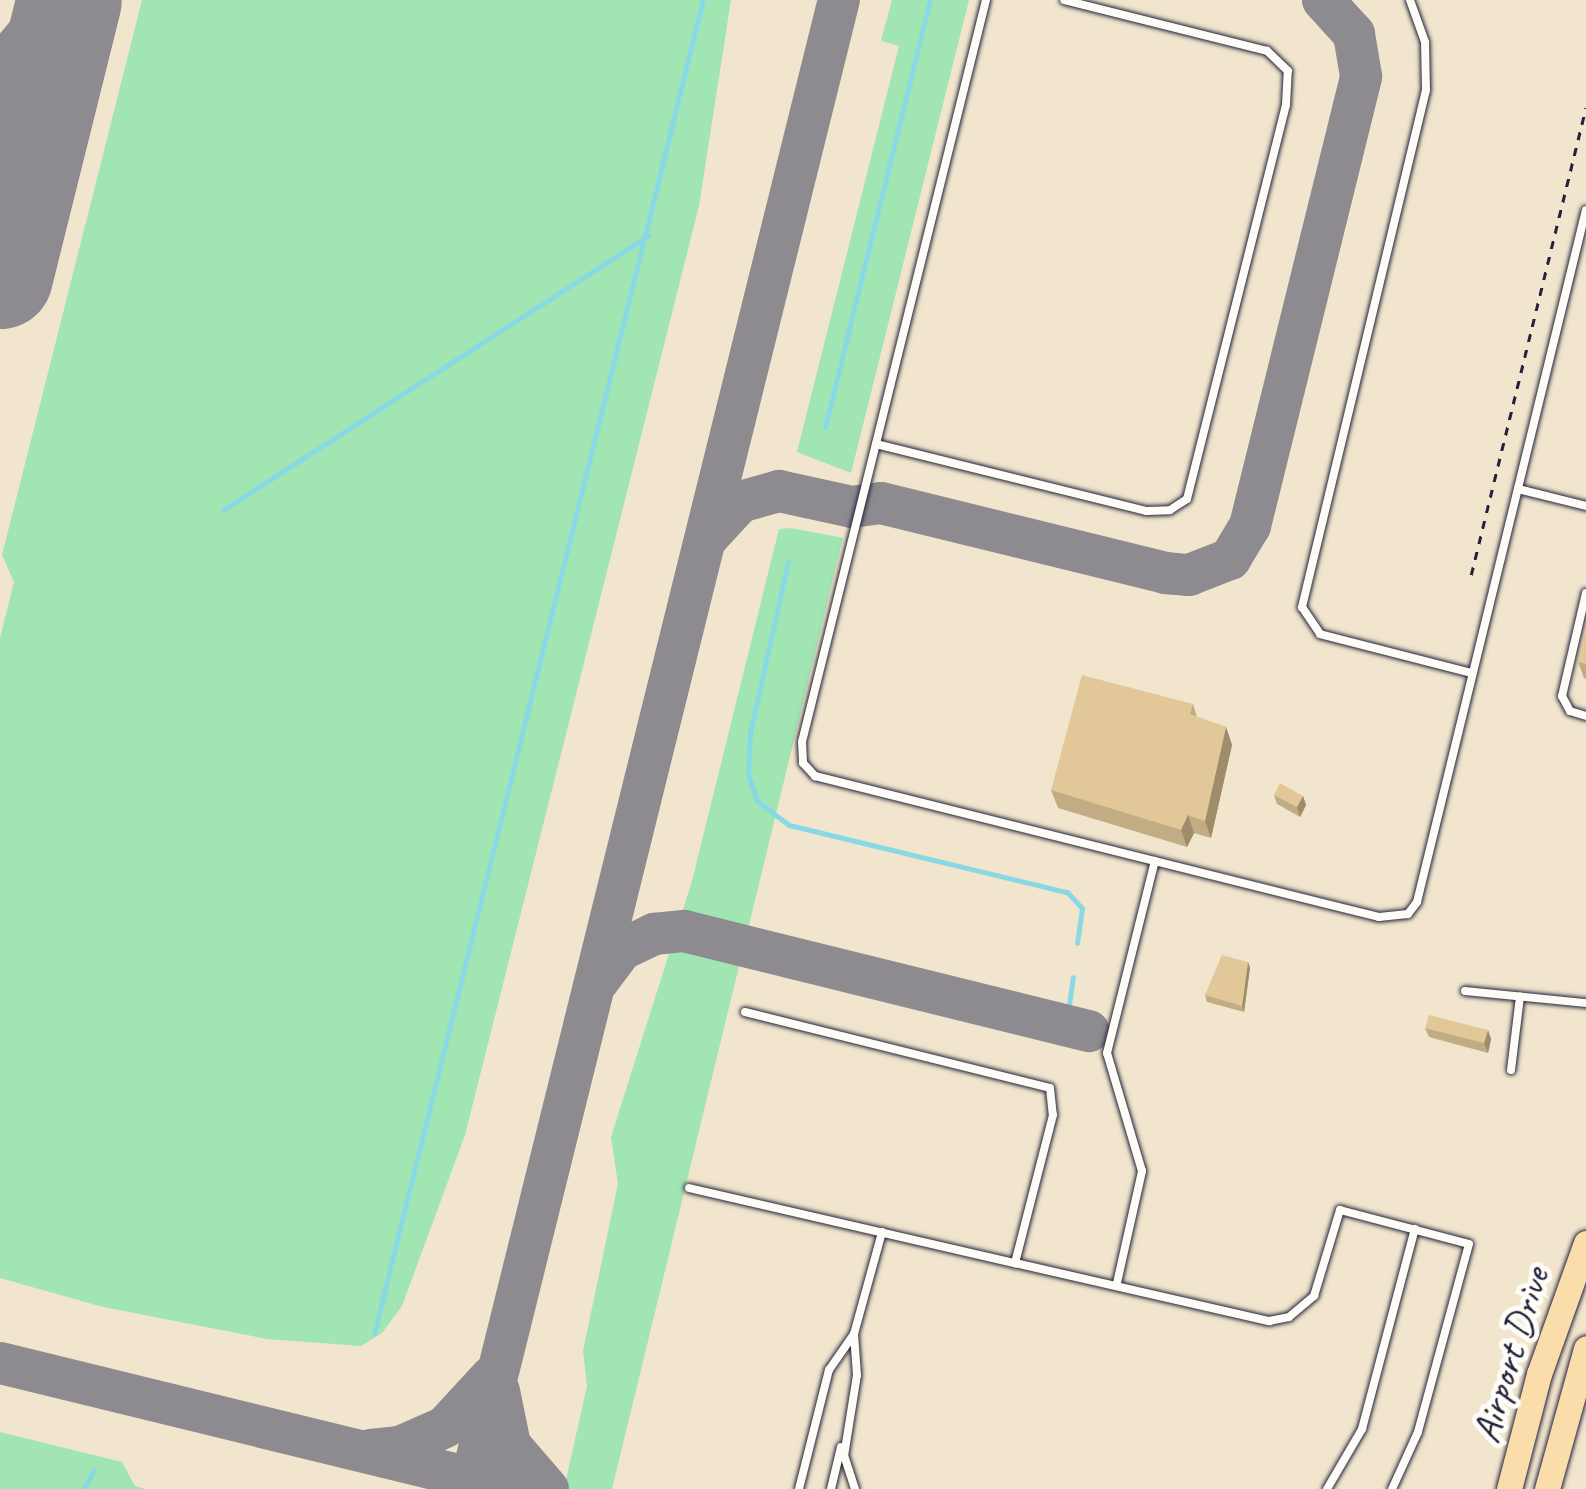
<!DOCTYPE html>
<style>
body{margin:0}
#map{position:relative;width:1586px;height:1489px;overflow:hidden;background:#f8f2e4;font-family:Caveat,sans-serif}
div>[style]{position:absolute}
.built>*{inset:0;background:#f1e5cd}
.green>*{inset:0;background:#a0e5b2}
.stream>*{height:5px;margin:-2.5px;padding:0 2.5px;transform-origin:2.5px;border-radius:2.5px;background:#89d9e5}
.taxiway>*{height:42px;margin:-21px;padding:0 21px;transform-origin:21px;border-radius:21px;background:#8d8a90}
.runway>*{height:105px;margin:-52.5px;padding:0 52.5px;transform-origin:52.5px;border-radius:52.5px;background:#8d8a90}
.path>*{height:2.5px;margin-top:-1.25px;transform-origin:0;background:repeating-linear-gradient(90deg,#22223b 0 8px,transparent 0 16px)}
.roads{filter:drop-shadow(0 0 2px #22223b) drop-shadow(0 0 2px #22223b)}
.service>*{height:8px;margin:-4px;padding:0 4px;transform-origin:4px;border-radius:4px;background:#fdfcf7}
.primary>*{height:25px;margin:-12.5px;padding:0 12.5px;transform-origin:12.5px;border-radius:12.5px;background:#fbddab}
.wall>*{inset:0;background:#c2ac83}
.shaded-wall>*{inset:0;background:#9e8c6a}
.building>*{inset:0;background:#e2c898}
span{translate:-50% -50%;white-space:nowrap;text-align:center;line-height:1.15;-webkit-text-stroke:10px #fdfcf7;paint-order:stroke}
.street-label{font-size:40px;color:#22223b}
</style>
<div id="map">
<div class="built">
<i style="clip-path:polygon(0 0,1586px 0,1586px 1489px,0 1489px)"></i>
</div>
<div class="green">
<i style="clip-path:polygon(142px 0,731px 0,699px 206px,465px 1135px,402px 1306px,382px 1333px,361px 1346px,267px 1339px,103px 1307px,0 1278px,0 638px,14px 582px,2px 555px)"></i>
<i style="clip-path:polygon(892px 0,969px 0,851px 473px,797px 452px,899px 46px,881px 41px)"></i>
<i style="clip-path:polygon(791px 528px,843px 538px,612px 1489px,564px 1489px,587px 1386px,583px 1351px,618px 1184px,611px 1137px,692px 881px,779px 529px)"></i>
<i style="clip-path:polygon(0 1432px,122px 1462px,135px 1486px,145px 1489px,0 1489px)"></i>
</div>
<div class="stream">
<i style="left:825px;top:427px;width:440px;rotate:-76.2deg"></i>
<i style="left:223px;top:510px;width:507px;rotate:-32.84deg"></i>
<i style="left:788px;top:562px;width:175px;rotate:102.5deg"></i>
<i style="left:750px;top:733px;width:41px;rotate:92.8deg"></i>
<i style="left:748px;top:774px;width:28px;rotate:72deg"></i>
<i style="left:757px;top:801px;width:40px;rotate:37deg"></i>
<i style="left:789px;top:825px;width:286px;rotate:13.6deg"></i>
<i style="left:1067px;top:892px;width:22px;rotate:47deg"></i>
<i style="left:1082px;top:908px;width:35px;rotate:98deg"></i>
<i style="left:1069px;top:1005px;width:28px;rotate:-82deg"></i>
<i style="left:374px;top:1334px;width:1374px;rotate:-76.15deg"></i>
<i style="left:84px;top:1489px;width:22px;rotate:-63deg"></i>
</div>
<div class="taxiway">
<i style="left:0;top:66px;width:87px;rotate:-49.7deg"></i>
<i style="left:706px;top:539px;width:50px;rotate:-47.4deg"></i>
<i style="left:740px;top:502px;width:41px;rotate:-15.8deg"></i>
<i style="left:779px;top:491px;width:75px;rotate:12.4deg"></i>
<i style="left:852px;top:507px;width:29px;rotate:-8deg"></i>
<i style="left:881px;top:503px;width:292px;rotate:13.8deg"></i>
<i style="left:1165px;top:573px;width:24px;rotate:5deg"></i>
<i style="left:1189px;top:575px;width:44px;rotate:-21.3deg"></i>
<i style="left:1230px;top:559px;width:39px;rotate:-59deg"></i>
<i style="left:1250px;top:526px;width:463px;rotate:-76.1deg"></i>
<i style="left:1361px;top:76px;width:43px;rotate:-99.5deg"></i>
<i style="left:1354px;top:34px;width:46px;rotate:-132.4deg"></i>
<i style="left:598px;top:981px;width:39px;rotate:-53deg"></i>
<i style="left:621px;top:950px;width:37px;rotate:-26deg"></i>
<i style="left:654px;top:934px;width:30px;rotate:-6deg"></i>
<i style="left:684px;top:931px;width:417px;rotate:13.9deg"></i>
<i style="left:0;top:1363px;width:531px;rotate:13.72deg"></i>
<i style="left:499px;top:1391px;width:55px;rotate:78.5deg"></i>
<i style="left:510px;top:1445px;width:58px;rotate:49.2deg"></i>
<i style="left:371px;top:1450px;width:29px;rotate:-6deg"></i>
<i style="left:400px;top:1447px;width:49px;rotate:-24deg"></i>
<i style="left:445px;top:1427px;width:69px;rotate:-47.3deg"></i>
<i style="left:469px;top:1489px;width:1534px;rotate:-76.05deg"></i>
</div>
<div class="runway">
<i style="left:0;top:276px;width:284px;rotate:-76deg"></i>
</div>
<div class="path">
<i style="left:1471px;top:575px;width:481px;rotate:-76.2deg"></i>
</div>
<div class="roads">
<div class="service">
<i style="left:986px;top:0;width:764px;rotate:103.93deg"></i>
<i style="left:802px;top:742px;width:21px;rotate:87deg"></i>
<i style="left:803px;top:763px;width:18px;rotate:47deg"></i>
<i style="left:815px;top:776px;width:581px;rotate:14.04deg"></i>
<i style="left:1379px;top:917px;width:29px;rotate:-6deg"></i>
<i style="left:1408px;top:914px;width:15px;rotate:-53deg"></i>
<i style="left:1417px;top:902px;width:712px;rotate:-76.28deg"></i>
<i style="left:1410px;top:0;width:45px;rotate:70.3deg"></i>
<i style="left:1425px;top:42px;width:48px;rotate:88.8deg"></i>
<i style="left:1426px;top:90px;width:532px;rotate:103.49deg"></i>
<i style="left:1302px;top:607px;width:32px;rotate:56deg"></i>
<i style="left:1320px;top:634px;width:157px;rotate:14.4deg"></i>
<i style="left:876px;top:444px;width:279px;rotate:13.9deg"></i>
<i style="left:1147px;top:511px;width:23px;rotate:-2deg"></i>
<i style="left:1170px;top:510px;width:20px;rotate:-33deg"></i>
<i style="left:1187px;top:499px;width:406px;rotate:-75.9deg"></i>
<i style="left:1286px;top:105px;width:34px;rotate:-87deg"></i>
<i style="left:1288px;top:71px;width:29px;rotate:-136deg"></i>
<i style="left:1267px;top:51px;width:209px;rotate:-165.9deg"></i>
<i style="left:1518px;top:489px;width:70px;rotate:14deg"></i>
<i style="left:1586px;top:593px;width:106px;rotate:103.1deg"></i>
<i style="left:1562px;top:696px;width:17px;rotate:62deg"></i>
<i style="left:1570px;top:711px;width:17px;rotate:17deg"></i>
<i style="left:1465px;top:991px;width:122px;rotate:5.7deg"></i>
<i style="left:745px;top:1012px;width:314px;rotate:14deg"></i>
<i style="left:1050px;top:1088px;width:27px;rotate:84deg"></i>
<i style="left:1053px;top:1115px;width:153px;rotate:104.4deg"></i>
<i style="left:1015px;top:1263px;width:261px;rotate:12.9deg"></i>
<i style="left:1269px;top:1321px;width:20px;rotate:-11deg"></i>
<i style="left:1289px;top:1317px;width:33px;rotate:-40deg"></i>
<i style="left:1314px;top:1296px;width:90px;rotate:-73.2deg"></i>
<i style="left:1340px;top:1210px;width:133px;rotate:14.8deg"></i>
<i style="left:1469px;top:1244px;width:195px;rotate:105.2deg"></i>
<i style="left:1418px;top:1432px;width:63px;rotate:114.5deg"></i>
<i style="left:1511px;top:1070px;width:74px;rotate:-83deg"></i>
<i style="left:689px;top:1188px;width:335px;rotate:13deg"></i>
<i style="left:1117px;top:1283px;width:115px;rotate:-77.4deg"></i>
<i style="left:1142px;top:1171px;width:123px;rotate:-106.5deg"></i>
<i style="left:1107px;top:1053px;width:198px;rotate:-76deg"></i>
<i style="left:799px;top:1489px;width:123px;rotate:-75.9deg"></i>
<i style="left:829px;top:1370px;width:44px;rotate:-55.2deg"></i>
<i style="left:831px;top:1489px;width:43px;rotate:-76.6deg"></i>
<i style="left:855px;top:1489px;width:35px;rotate:-108deg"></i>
<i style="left:844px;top:1456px;width:82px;rotate:-80.9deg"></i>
<i style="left:857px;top:1375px;width:41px;rotate:-94.2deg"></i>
<i style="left:854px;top:1334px;width:106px;rotate:-74.6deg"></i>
<i style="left:1327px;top:1489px;width:69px;rotate:-59.7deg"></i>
<i style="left:1362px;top:1429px;width:207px;rotate:-75.2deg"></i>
</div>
<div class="primary">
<i style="left:1509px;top:1489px;width:119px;rotate:-75.4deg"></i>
<i style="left:1539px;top:1374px;width:139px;rotate:-70.3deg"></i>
<i style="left:1547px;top:1489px;width:146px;rotate:-74.5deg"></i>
</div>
</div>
<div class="wall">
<i style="clip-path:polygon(1586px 629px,1586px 679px,1584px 678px,1578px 662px)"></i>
<i style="clip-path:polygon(1193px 704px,1197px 717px,1226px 727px,1232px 745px,1211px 838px,1194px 833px,1187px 847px,1058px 808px,1051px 790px)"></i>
<i style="clip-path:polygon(1274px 795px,1303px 796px,1306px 805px,1300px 817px,1277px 804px)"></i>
<i style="clip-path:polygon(1248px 962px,1250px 968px,1244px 1012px,1207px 1002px,1205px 995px)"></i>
<i style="clip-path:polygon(1425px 1028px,1488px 1030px,1491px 1039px,1488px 1053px,1429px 1037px)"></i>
</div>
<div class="shaded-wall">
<i style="clip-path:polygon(1226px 727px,1232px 745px,1211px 838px,1205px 821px)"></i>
<i style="clip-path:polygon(1303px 796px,1306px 805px,1300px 817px,1297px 807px)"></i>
<i style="clip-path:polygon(1188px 815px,1194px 833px,1187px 847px,1181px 830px)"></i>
<i style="clip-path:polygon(1248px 962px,1250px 968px,1244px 1012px,1242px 1006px)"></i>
<i style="clip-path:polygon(1488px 1030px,1491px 1039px,1488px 1053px,1484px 1043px)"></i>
</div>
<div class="building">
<i style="clip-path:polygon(1586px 629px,1586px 664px,1578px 662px)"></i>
<i style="clip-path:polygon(1082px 675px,1193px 704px,1190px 714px,1226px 727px,1205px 821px,1188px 815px,1181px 830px,1051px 790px)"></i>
<i style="clip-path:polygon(1280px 783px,1303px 796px,1297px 807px,1274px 795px)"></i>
<i style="clip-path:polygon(1222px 955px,1248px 962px,1242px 1006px,1205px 995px)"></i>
<i style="clip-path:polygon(1429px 1015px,1488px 1030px,1484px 1043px,1425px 1028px)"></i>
</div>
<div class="street-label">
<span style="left:1510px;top:1355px;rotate:-73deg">Airport Drive</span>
</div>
</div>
